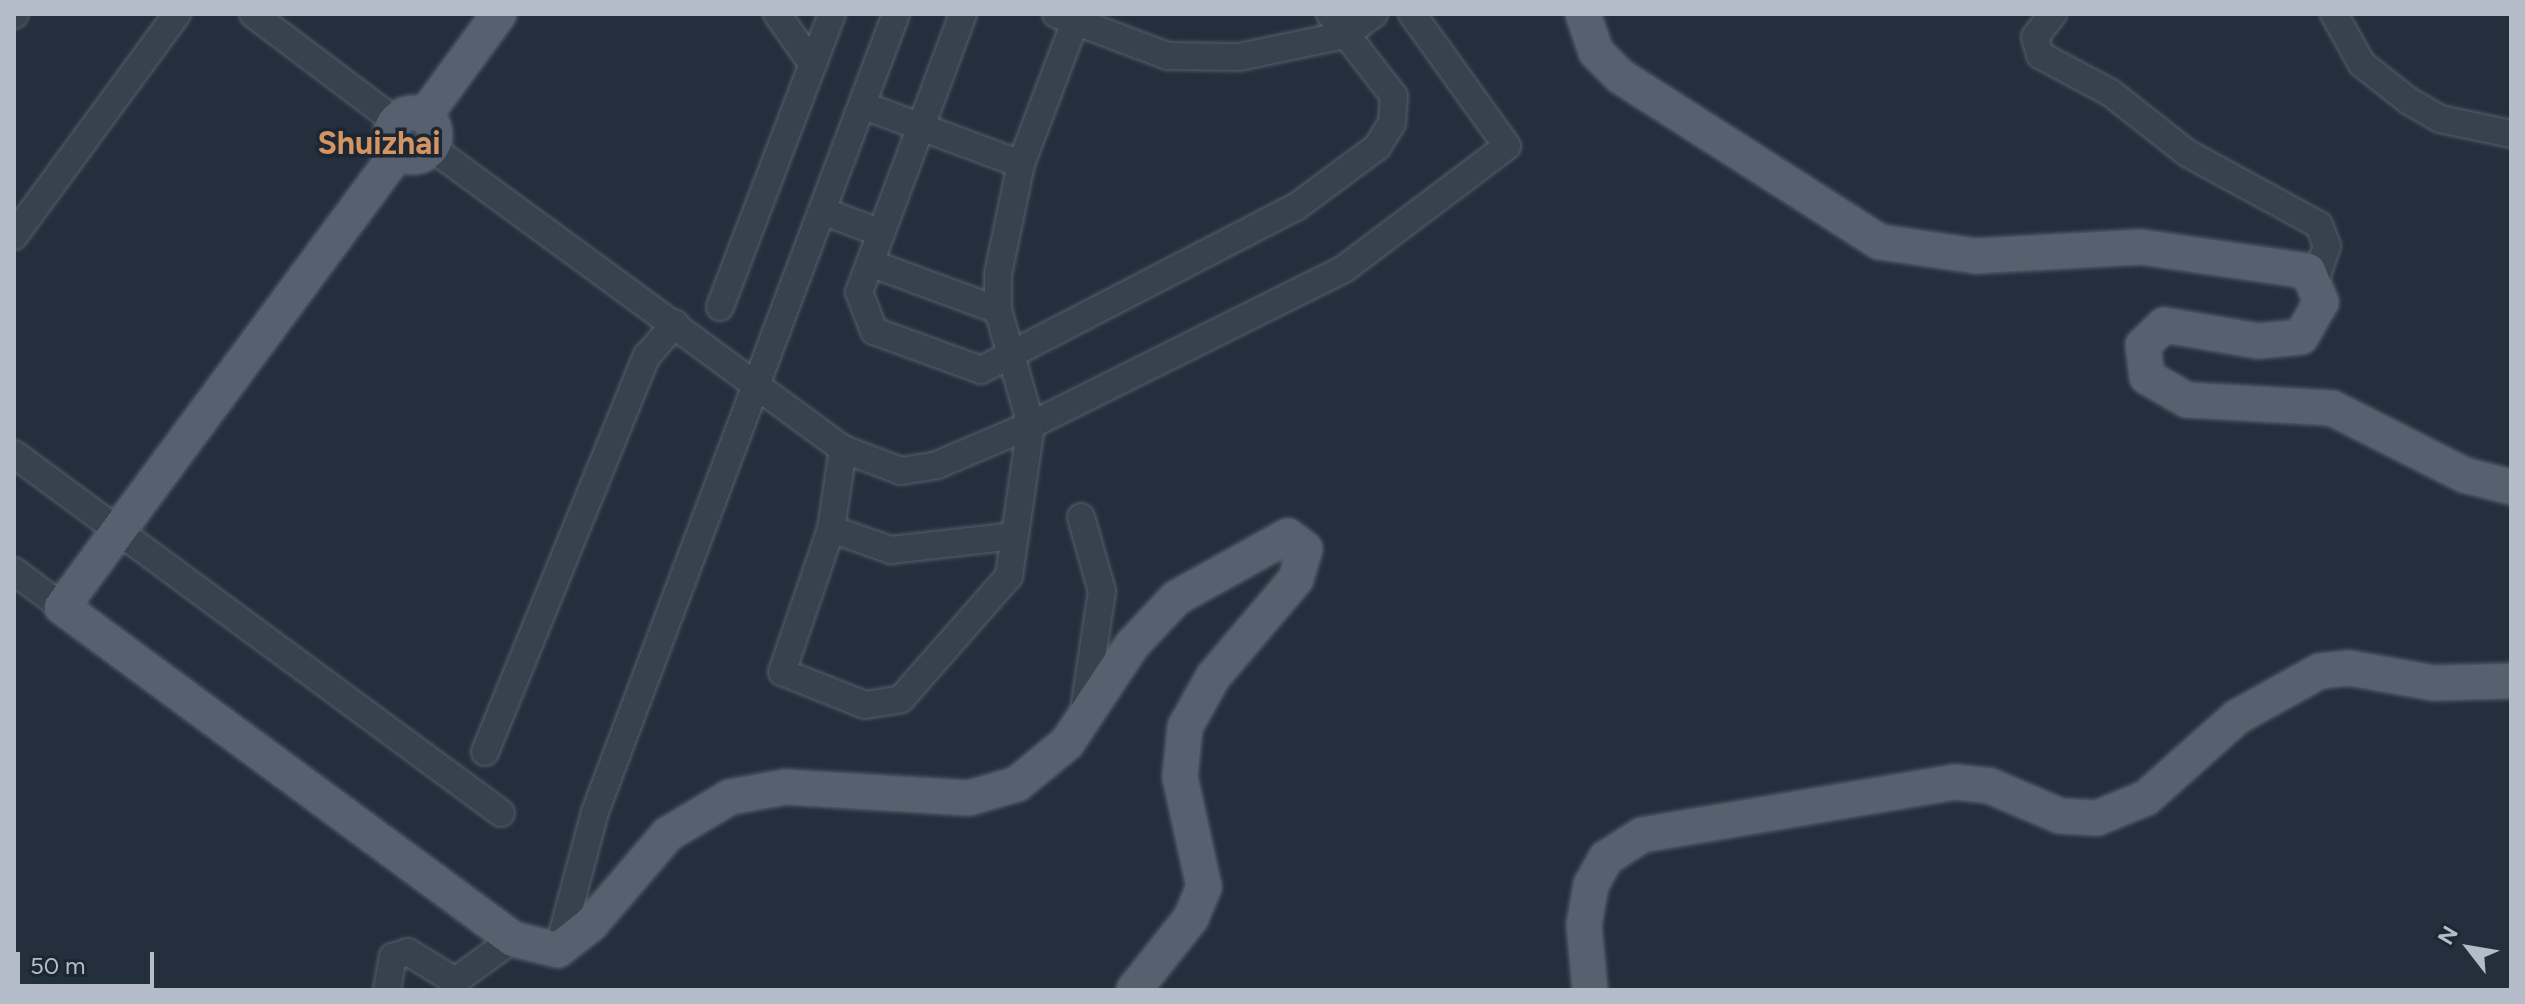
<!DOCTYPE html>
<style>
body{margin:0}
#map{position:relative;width:2525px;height:1004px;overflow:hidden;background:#242f3e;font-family:Figtree,sans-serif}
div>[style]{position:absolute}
.roads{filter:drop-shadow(0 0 2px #565f6c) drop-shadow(0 0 2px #565f6c)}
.minor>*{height:26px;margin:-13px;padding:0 13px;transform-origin:13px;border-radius:13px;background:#38414e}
.major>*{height:34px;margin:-17px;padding:0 17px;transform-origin:17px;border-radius:17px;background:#56606e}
.major>.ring{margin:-17px;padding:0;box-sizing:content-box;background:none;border:34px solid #56606e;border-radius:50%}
span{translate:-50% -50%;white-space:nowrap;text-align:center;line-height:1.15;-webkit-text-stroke:7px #1d2633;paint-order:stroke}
.district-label{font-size:32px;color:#d59563;font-weight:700}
.frame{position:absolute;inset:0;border:16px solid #b4bcc9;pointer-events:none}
.north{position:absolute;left:2429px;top:908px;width:80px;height:80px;-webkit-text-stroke:6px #1d2633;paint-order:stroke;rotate:301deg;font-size:22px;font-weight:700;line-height:32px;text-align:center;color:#b4bcc9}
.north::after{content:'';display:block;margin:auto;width:28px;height:36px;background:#b4bcc9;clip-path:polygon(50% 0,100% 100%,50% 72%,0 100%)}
.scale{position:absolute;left:16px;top:952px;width:138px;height:36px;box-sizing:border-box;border:4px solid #b4bcc9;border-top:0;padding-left:10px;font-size:24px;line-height:28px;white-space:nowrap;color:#b4bcc9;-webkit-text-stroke:6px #1d2633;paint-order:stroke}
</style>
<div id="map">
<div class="roads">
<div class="minor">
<i style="left:253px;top:14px;width:178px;rotate:37deg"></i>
<i style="left:777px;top:14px;width:62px;rotate:54.8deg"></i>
<i style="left:963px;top:14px;width:297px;rotate:110.5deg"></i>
<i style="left:859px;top:292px;width:42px;rotate:69deg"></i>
<i style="left:874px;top:331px;width:114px;rotate:20deg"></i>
<i style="left:981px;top:370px;width:355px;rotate:-27.4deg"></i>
<i style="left:1296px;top:207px;width:101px;rotate:-36.5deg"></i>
<i style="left:1377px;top:147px;width:28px;rotate:-58deg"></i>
<i style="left:1392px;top:123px;width:27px;rotate:-86deg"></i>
<i style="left:1394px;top:96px;width:104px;rotate:-128deg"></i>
<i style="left:1056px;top:14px;width:120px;rotate:20.6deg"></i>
<i style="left:1168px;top:56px;width:71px;rotate:0.8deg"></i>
<i style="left:1239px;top:57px;width:108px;rotate:-11.7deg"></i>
<i style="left:1345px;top:35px;width:36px;rotate:-36deg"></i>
<i style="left:2053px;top:14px;width:29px;rotate:128deg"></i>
<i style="left:2035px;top:37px;width:19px;rotate:74deg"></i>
<i style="left:2040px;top:55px;width:81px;rotate:28.2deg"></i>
<i style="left:2111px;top:93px;width:97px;rotate:38.3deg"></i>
<i style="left:2187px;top:153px;width:150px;rotate:28.6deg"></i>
<i style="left:2319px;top:225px;width:22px;rotate:69deg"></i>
<i style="left:2327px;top:246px;width:34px;rotate:109deg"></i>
<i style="left:2334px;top:14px;width:57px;rotate:60.8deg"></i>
<i style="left:2362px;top:64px;width:60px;rotate:38.2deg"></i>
<i style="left:2409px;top:101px;width:36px;rotate:30deg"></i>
<i style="left:2440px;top:119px;width:73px;rotate:11.9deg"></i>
<i style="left:14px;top:15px;width:1px;rotate:-45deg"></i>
<i style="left:862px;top:105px;width:170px;rotate:20.4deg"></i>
<i style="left:432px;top:148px;width:509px;rotate:36.22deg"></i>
<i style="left:843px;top:449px;width:62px;rotate:20.8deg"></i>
<i style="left:901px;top:471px;width:36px;rotate:-9deg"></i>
<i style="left:937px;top:465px;width:102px;rotate:-23.1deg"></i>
<i style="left:1031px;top:425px;width:350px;rotate:-26.5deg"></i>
<i style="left:1344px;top:269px;width:204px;rotate:-37deg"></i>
<i style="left:1507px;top:146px;width:163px;rotate:-125.7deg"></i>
<i style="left:822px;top:211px;width:63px;rotate:20.4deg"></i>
<i style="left:14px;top:236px;width:275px;rotate:-53.7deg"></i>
<i style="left:870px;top:263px;width:136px;rotate:20.2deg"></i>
<i style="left:720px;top:307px;width:314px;rotate:-69.1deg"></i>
<i style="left:843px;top:449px;width:81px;rotate:98.5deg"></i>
<i style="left:831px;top:529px;width:151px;rotate:108.9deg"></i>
<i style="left:782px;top:672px;width:89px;rotate:21.7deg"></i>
<i style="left:865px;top:705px;width:36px;rotate:-9deg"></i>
<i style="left:901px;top:699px;width:164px;rotate:-48.7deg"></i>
<i style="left:1009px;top:576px;width:153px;rotate:-81.7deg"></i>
<i style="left:1031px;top:425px;width:120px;rotate:-106deg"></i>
<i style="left:998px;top:310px;width:36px;rotate:-90deg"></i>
<i style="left:998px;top:274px;width:112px;rotate:-78.2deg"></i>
<i style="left:1021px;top:164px;width:160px;rotate:-69.2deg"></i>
<i style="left:14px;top:454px;width:605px;rotate:36.4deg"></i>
<i style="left:1081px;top:517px;width:77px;rotate:74.2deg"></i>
<i style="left:1102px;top:591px;width:134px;rotate:98.6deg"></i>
<i style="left:831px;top:529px;width:64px;rotate:19.3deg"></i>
<i style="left:891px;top:550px;width:124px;rotate:-6.5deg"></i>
<i style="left:14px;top:571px;width:60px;rotate:36.9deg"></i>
<i style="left:485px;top:752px;width:428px;rotate:-67.8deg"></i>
<i style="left:647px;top:356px;width:43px;rotate:-48.8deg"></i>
<i style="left:558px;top:950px;width:143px;rotate:-75deg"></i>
<i style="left:595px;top:812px;width:853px;rotate:-69.33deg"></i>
<i style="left:387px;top:990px;width:34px;rotate:-80deg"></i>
<i style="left:393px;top:957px;width:16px;rotate:-18deg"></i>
<i style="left:408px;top:952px;width:55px;rotate:31.7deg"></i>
<i style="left:455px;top:981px;width:72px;rotate:-35.9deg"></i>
</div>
<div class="major">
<i style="left:1583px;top:14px;width:40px;rotate:71.1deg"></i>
<i style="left:1596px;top:52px;width:34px;rotate:45deg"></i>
<i style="left:1620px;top:76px;width:308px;rotate:32.6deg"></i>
<i style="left:1880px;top:242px;width:97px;rotate:8.3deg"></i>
<i style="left:1976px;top:256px;width:165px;rotate:-3.1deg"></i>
<i style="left:2141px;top:247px;width:169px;rotate:8.2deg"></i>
<i style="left:2308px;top:271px;width:34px;rotate:67deg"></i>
<i style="left:2321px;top:302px;width:40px;rotate:119.7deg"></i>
<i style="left:2301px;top:337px;width:43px;rotate:174.7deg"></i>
<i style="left:2258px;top:341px;width:95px;rotate:-170.3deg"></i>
<i style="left:2164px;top:325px;width:29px;rotate:136deg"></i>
<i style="left:2143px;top:345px;width:32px;rotate:83deg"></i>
<i style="left:2147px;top:377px;width:46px;rotate:29.9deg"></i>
<i style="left:2187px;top:400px;width:145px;rotate:3.2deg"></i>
<i style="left:2332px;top:408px;width:148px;rotate:26.9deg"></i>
<i style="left:2464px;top:475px;width:49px;rotate:14.3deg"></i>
<i class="ring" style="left:391px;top:113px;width:10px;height:10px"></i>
<i style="left:425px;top:115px;width:125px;rotate:-53.8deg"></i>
<i style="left:399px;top:151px;width:567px;rotate:126.47deg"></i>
<i style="left:62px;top:607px;width:560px;rotate:36.36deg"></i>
<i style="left:513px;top:939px;width:46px;rotate:13.7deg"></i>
<i style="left:558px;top:950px;width:42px;rotate:-38.2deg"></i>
<i style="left:591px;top:924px;width:118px;rotate:-49.5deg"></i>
<i style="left:668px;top:834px;width:72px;rotate:-30.8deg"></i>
<i style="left:730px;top:797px;width:56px;rotate:-10.3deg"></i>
<i style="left:785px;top:787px;width:184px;rotate:3.4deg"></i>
<i style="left:969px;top:798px;width:50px;rotate:-16.3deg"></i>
<i style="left:1017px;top:784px;width:65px;rotate:-39.4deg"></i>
<i style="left:1067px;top:743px;width:118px;rotate:-56.4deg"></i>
<i style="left:1132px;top:645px;width:64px;rotate:-46.9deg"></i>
<i style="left:1176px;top:598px;width:128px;rotate:-29deg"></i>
<i style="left:1288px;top:536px;width:21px;rotate:37deg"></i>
<i style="left:1305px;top:549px;width:31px;rotate:107deg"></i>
<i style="left:1296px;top:579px;width:128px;rotate:130.3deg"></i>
<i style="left:1213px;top:677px;width:57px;rotate:119.2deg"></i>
<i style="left:1185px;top:727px;width:50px;rotate:95.7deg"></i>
<i style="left:1180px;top:777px;width:113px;rotate:77.7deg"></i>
<i style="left:1204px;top:887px;width:34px;rotate:113deg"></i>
<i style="left:1191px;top:918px;width:92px;rotate:128.4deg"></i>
<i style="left:1590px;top:990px;width:65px;rotate:-95.3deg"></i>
<i style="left:1584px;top:925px;width:41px;rotate:-80.1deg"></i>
<i style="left:1591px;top:885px;width:31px;rotate:-61deg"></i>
<i style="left:1606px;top:858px;width:43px;rotate:-32.6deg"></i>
<i style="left:1642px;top:835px;width:316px;rotate:-9.6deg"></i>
<i style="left:1954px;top:782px;width:36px;rotate:6deg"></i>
<i style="left:1990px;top:786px;width:76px;rotate:23.2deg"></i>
<i style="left:2060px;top:816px;width:37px;rotate:3deg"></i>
<i style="left:2097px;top:818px;width:53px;rotate:-22.2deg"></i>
<i style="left:2146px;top:798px;width:122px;rotate:-41.7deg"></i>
<i style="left:2237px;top:717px;width:95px;rotate:-29deg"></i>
<i style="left:2320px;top:671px;width:29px;rotate:-6deg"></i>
<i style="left:2349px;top:668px;width:86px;rotate:10deg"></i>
<i style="left:2434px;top:683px;width:77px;rotate:-1.5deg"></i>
</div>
</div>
<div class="district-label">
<span style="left:379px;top:143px">Shuizhai</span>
</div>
<div class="frame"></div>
<div class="north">N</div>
<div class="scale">50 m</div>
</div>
